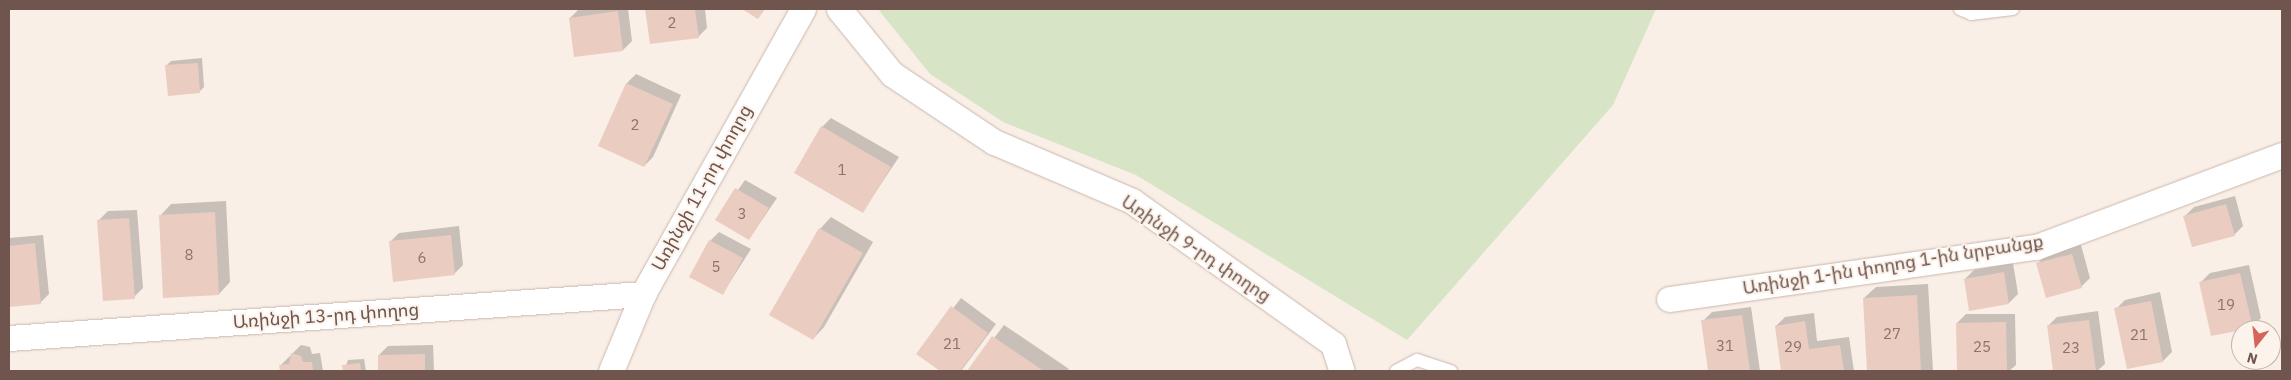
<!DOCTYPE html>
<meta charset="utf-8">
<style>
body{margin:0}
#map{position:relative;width:2291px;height:380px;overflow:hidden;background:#f9efe6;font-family:"IBM Plex Sans","Noto Sans Armenian",sans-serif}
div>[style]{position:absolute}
.green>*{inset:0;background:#d7e5c6}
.shadow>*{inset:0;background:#0003}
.building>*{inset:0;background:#ebccc1}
.roads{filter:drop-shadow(0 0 1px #c9b6ad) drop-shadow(0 0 1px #c9b6ad)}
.service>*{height:12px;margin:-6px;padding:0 6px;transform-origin:6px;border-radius:6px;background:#fff}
.minor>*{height:25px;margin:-12.5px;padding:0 12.5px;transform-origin:12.5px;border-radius:12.5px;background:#fff}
span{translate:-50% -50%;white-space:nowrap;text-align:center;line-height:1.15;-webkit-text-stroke:4px #fcf4ec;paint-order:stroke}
.number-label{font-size:15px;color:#8e736b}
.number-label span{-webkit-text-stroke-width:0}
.street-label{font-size:18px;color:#6f554e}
.frame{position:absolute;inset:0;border:10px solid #6f554e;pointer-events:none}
.north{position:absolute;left:2231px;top:320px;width:50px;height:50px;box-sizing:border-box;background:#fcf4ec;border:1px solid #c4b4ad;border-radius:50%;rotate:196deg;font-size:14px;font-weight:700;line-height:20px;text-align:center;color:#6f554e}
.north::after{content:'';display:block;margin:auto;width:18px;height:22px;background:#d4655a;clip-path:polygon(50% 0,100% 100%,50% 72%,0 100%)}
</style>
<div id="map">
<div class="green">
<i style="clip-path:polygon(878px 9px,1656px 9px,1613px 105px,1407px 340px,1136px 175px,1003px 122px,930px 74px)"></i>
</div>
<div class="shadow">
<i style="clip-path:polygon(579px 9px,628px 9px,632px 41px,623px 50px,570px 18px)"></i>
<i style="clip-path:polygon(647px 9px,705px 9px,707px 28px,698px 37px,651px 42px)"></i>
<i style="clip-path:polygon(202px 58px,204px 87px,199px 92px,166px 66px,171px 61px)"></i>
<i style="clip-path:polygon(636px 74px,681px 95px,653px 157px,644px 166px,599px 145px,627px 83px)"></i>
<i style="clip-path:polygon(831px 118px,899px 157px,863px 211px,822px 127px)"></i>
<i style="clip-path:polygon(745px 180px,777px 198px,749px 239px,717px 220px)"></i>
<i style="clip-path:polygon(2235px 196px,2243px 226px,2234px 235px,2185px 216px,2194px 207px)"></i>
<i style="clip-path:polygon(226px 201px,230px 282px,219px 294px,160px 216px,171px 204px)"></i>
<i style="clip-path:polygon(137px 210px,143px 288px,134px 297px,99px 220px,108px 211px)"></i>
<i style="clip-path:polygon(831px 217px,873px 242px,824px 327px,813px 339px,820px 229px)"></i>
<i style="clip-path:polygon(459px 226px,463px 265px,454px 274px,390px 242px,399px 233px)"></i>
<i style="clip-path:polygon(719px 232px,751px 249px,723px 293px,710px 241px)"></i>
<i style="clip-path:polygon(43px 235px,49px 294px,40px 303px,9px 306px,9px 238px)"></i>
<i style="clip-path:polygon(2081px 245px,2090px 278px,2081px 287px,2037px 264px,2046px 255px)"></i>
<i style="clip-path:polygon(2013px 263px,2018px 294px,2009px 303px,1965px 279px,1974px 270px)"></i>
<i style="clip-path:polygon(2249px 265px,2261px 318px,2252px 327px,2201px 282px,2210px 273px)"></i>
<i style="clip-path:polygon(1928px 284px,1933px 371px,1869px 371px,1864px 298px,1876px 287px)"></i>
<i style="clip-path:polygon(2160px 292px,2172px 352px,2163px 361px,2128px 368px,2116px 309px,2125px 300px)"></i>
<i style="clip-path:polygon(961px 298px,996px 324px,961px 371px,942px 371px,918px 354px)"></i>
<i style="clip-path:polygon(1751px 307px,1760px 371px,1709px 371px,1703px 321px,1712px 312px)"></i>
<i style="clip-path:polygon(2098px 311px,2105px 364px,2097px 371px,2054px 371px,2048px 326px,2057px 317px)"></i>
<i style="clip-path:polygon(1814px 313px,1817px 341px,1849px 337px,1854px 371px,1782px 371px,1776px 326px,1785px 317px)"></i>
<i style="clip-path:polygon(1966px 314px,2015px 314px,2016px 365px,2009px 371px,1958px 371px,1957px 323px)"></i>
<i style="clip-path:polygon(1004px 325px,1069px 369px,1067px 371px,969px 371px)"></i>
<i style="clip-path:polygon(301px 345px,310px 347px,312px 354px,320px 353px,323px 371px,281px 371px,281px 365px)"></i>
<i style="clip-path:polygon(433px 345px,434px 371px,380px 371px,379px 355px,388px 346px)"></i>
<i style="clip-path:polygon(364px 359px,366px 371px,344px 371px,348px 360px)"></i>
</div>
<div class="building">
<i style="clip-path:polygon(645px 9px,695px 9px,699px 38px,650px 44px)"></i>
<i style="clip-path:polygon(742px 9px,765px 9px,758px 19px)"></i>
<i style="clip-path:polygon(618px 11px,623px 51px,574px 57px,569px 18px)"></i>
<i style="clip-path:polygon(198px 63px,200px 93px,168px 96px,165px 65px)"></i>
<i style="clip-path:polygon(626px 83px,673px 104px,644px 167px,598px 146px)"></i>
<i style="clip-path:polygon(821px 126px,891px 167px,863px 213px,794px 173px)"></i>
<i style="clip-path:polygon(735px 188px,769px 208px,749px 240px,715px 220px)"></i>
<i style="clip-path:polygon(2226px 204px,2235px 236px,2192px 247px,2183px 216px)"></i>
<i style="clip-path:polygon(215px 212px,219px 295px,163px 298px,159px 215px)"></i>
<i style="clip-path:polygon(129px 218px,135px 299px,103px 301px,97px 220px)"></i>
<i style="clip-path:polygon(819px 228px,863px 253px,813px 340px,769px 315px)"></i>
<i style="clip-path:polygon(451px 235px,455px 275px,393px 282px,389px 241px)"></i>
<i style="clip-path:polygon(709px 240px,743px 258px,723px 295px,689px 277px)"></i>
<i style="clip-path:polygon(35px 243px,41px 304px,9px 307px,9px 246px)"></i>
<i style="clip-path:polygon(2072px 254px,2082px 288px,2046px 298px,2036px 263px)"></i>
<i style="clip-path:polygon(2004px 272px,2009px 304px,1969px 311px,1964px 279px)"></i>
<i style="clip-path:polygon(2240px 273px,2253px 328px,2211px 336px,2199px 282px)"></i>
<i style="clip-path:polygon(1917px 295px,1921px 371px,1867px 371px,1863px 298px)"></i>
<i style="clip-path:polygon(2151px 301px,2163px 362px,2127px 369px,2114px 308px)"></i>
<i style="clip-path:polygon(951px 306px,988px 333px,960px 371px,940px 371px,916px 354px)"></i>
<i style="clip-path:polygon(1742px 315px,1750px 371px,1708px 371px,1701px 320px)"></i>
<i style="clip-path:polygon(2089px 320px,2096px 371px,2053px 371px,2047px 325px)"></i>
<i style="clip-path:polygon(1805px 321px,1809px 349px,1840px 345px,1844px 371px,1781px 371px,1775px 326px)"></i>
<i style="clip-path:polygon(2006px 322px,2007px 371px,1957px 371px,1956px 323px)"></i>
<i style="clip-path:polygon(992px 336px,1044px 371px,967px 371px)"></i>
<i style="clip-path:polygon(291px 353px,301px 356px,303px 362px,312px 362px,313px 371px,280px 371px,279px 365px,289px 364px)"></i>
<i style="clip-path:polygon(425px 354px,425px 371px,378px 371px,378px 355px)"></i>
<i style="clip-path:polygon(360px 363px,361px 371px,343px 371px,342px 365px)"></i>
</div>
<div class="roads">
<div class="service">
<i style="left:1960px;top:9px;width:12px;rotate:24deg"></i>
<i style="left:1971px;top:14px;width:42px;rotate:-6.8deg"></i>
<i style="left:1396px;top:371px;width:24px;rotate:-28deg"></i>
<i style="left:1417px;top:360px;width:36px;rotate:18deg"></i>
</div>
<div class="minor">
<i style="left:839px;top:9px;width:84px;rotate:50.8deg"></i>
<i style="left:892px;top:74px;width:123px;rotate:33.7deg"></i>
<i style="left:994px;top:142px;width:150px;rotate:23.1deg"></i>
<i style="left:1132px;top:201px;width:247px;rotate:35.4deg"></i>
<i style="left:1333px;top:344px;width:28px;rotate:72deg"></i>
<i style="left:1669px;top:299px;width:371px;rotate:-8.1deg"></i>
<i style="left:2036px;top:247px;width:263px;rotate:-20.5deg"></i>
<i style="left:9px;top:338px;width:636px;rotate:-3.97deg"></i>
<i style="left:611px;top:371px;width:83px;rotate:-67.4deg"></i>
<i style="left:643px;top:294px;width:327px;rotate:-60.7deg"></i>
</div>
</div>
<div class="number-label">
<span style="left:672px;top:23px">2</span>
<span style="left:635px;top:125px">2</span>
<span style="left:842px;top:170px">1</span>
<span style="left:742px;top:214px">3</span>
<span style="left:189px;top:255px">8</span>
<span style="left:422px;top:258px">6</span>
<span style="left:716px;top:267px">5</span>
<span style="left:2226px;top:305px">19</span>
<span style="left:1892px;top:334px">27</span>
<span style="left:2139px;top:335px">21</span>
<span style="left:952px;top:344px">21</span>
<span style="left:1725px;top:346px">31</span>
<span style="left:1793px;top:347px">29</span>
<span style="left:1982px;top:347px">25</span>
<span style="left:2071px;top:348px">23</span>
</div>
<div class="street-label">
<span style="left:702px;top:188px;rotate:-61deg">Առինջի 11-րդ փողոց</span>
<span style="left:1196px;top:249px;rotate:34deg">Առինջի 9-րդ փողոց</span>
<span style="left:1893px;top:265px;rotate:-9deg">Առինջի 1-ին փողոց 1-ին նրբանցք</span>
<span style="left:326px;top:316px;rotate:-4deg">Առինջի 13-րդ փողոց</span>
</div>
<div class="frame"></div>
<div class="north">N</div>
</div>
